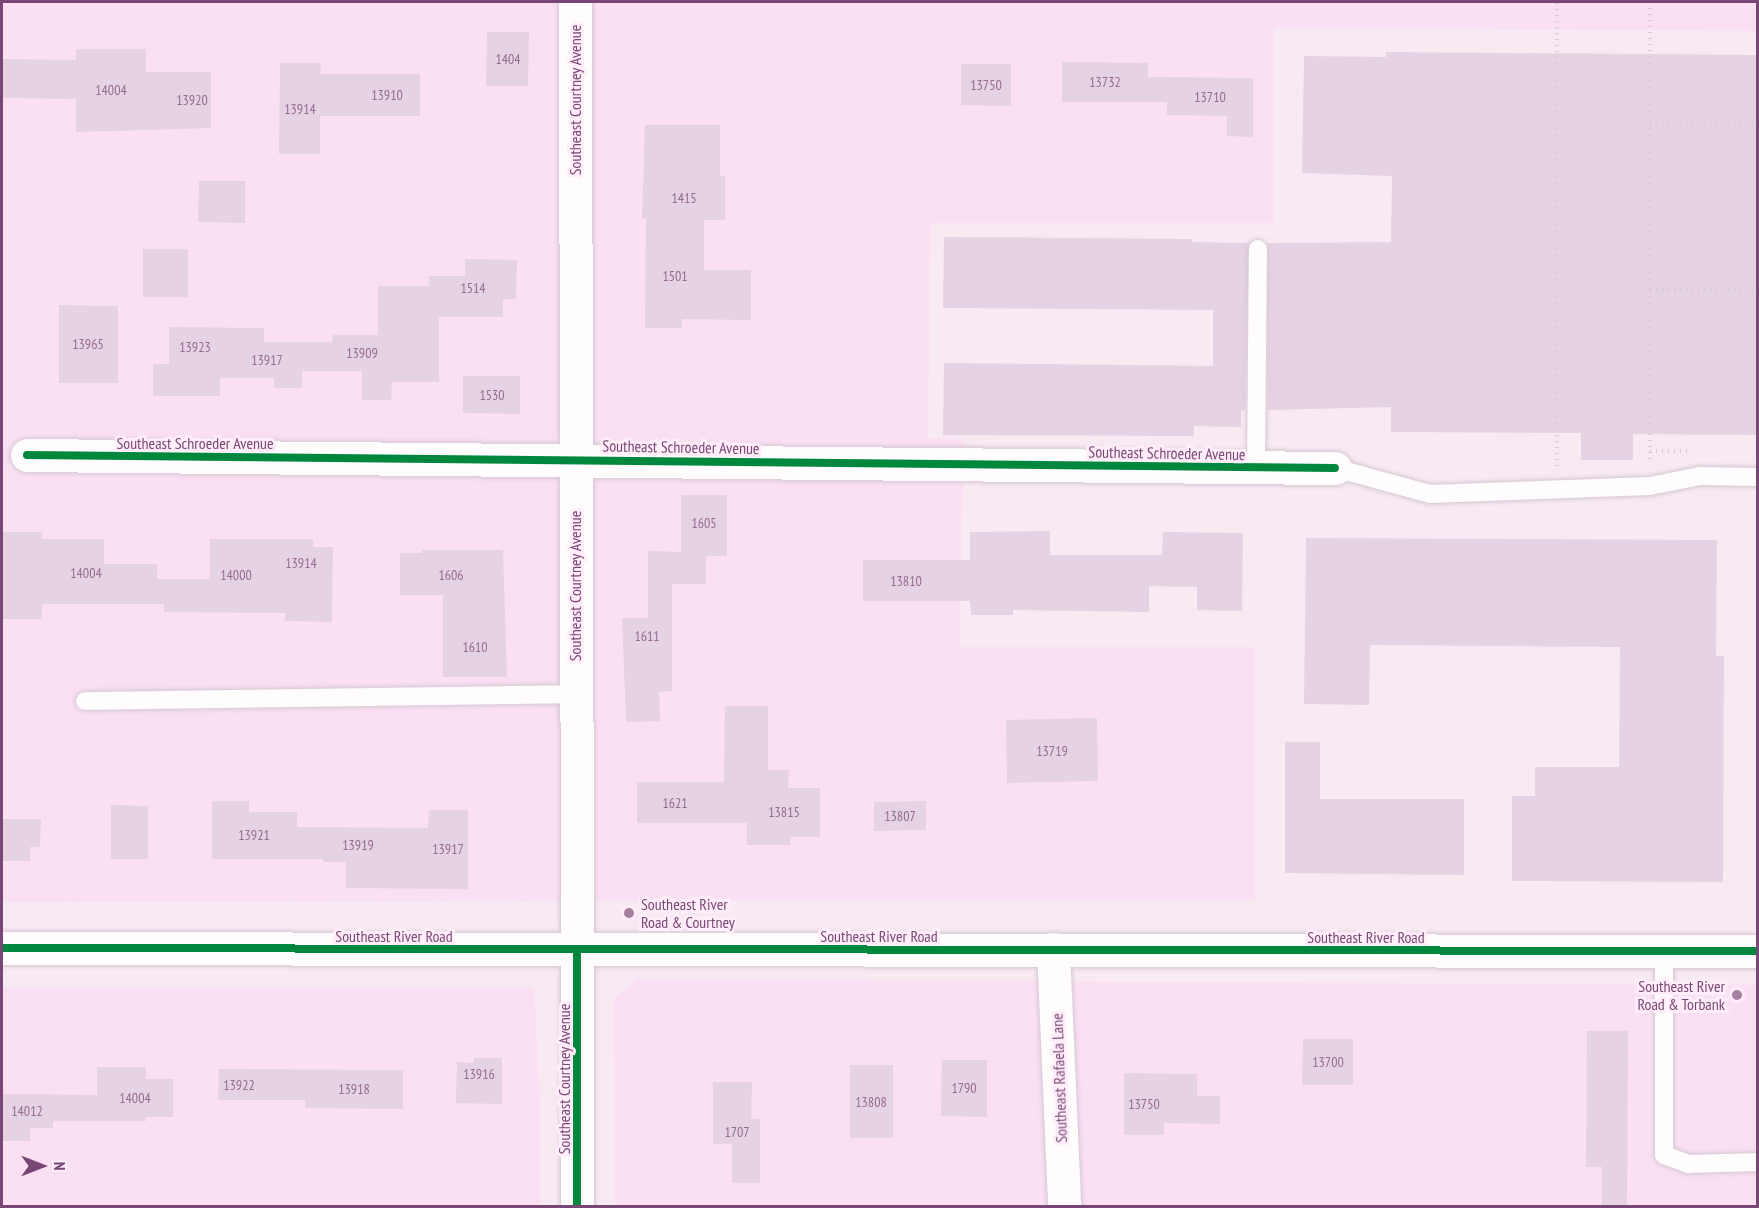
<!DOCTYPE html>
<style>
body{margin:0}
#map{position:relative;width:1759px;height:1208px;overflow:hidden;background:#f8eaf3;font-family:"PT Sans Narrow",sans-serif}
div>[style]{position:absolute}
.residential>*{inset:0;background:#fae0f2}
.building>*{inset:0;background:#e5d2e2}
.path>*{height:4px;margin-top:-2px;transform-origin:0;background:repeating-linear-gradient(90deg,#dacad8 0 1.5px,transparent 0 6px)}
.roads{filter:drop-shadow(0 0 2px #d6c7d3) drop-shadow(0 0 2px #d6c7d3)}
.service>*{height:18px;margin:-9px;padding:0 9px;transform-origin:9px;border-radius:9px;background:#fefcfd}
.minor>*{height:33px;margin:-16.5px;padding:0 16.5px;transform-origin:16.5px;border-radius:16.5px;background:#fefcfd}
.tertiary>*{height:33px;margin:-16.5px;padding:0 16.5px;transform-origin:16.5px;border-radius:16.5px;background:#fefcfd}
.cycleway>*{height:8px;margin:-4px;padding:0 4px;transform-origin:4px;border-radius:4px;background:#00873e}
.dots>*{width:16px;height:16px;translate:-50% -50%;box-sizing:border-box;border:3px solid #ffedf9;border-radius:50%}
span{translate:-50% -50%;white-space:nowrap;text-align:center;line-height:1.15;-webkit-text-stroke:6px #ffedf9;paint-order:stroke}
.number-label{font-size:14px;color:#966c92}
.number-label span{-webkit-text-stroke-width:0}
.street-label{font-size:16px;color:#794775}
.poi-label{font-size:16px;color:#794775}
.left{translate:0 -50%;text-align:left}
.right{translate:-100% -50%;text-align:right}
.frame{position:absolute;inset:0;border:3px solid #794775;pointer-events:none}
.north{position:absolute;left:12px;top:1136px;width:60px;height:60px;-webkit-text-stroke:4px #ffedf9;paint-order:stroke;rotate:90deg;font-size:16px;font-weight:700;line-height:24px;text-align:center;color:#794775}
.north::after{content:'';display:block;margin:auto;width:21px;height:27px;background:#794775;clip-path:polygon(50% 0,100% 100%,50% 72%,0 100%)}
</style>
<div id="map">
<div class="residential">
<i style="clip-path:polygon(2px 2px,1757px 2px,1758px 31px,1274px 28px,1274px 223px,931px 223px,928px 438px,964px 439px,960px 647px,1255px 647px,1255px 900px,2px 902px)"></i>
<i style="clip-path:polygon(637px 979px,1757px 985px,1757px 1206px,615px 1206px,613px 999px)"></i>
<i style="clip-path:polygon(2px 987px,534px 988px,540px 1095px,540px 1206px,2px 1206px)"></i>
</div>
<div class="building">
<i style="clip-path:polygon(487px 32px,529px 32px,528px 86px,486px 86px)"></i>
<i style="clip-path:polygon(76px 49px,146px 49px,146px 72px,211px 72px,211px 128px,76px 132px,76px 99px,2px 98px,2px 59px,76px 60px)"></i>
<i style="clip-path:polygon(1386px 52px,1758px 55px,1758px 435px,1633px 434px,1633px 460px,1581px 460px,1581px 433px,1391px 432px,1391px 407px,1268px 410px,1267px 243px,1391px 242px,1392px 176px,1302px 173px,1304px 56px,1386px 57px)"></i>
<i style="clip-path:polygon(1062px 62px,1148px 63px,1148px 77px,1253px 78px,1253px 137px,1227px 136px,1227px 116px,1167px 115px,1167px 102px,1062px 102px)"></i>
<i style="clip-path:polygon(280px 63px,321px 63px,320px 74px,420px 74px,420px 116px,320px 116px,320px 154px,279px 154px)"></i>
<i style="clip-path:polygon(961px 64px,1011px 64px,1011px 106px,961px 105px)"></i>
<i style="clip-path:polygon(645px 125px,720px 125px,720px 176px,725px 176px,725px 220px,704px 220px,704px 270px,751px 270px,751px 320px,682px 319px,682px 328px,645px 328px,646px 219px,642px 219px)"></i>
<i style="clip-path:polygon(199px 181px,245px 181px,245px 223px,198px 222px)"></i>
<i style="clip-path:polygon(944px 237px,1192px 239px,1192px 242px,1249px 243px,1245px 410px,1241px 411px,1241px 427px,1194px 426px,1194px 436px,943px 435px,944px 363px,1213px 366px,1213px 310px,943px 308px)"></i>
<i style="clip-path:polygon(143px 249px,188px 249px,188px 297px,143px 297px)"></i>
<i style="clip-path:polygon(465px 259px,517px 260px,516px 299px,503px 299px,503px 317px,439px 317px,439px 382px,392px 382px,391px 400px,362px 400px,362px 371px,302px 371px,302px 388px,274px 388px,274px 378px,220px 378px,220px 396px,153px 396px,153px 364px,169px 364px,169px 327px,264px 328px,264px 342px,332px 342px,333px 335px,378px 335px,378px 286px,429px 286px,429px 276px,465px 276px)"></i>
<i style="clip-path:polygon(59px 305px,118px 306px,118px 383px,59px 383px)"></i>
<i style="clip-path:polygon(463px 376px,520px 376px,520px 414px,463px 413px)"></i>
<i style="clip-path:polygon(681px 495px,727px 495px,727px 556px,706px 556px,706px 584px,672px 584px,672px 691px,659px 692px,660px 721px,626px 722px,622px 618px,648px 618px,648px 551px,681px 552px)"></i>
<i style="clip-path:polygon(1050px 531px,1050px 555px,1162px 555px,1163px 532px,1243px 533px,1242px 611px,1197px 610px,1197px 587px,1149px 586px,1149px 612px,1013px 610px,1013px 615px,971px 615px,970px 601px,863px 601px,863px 560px,970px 560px,970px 532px)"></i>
<i style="clip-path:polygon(2px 532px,42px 532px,42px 539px,104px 539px,104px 564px,157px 564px,157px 579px,210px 579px,210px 539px,313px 539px,313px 547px,333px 547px,332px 622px,285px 621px,285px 613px,164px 612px,164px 604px,42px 604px,42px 619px,2px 619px)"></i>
<i style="clip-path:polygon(1306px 538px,1717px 540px,1716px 656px,1724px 656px,1723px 882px,1512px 881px,1512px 796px,1535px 796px,1535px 767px,1619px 767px,1620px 647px,1370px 645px,1369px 705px,1304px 704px)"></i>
<i style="clip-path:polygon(422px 550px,503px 550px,507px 677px,443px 677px,443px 595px,400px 595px,400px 553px,422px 553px)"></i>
<i style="clip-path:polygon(725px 706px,768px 706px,768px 770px,789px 770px,788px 788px,820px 788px,820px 837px,790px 837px,790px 845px,747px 845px,747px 823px,637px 823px,637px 782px,724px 782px)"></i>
<i style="clip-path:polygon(1097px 718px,1098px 781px,1007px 783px,1006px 720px)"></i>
<i style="clip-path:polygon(1285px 742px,1320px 742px,1320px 799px,1464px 799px,1464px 875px,1285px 873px)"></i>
<i style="clip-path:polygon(212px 801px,249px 801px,249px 812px,297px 812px,297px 827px,428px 828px,429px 810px,468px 810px,468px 889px,346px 888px,346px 862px,323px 862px,323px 859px,212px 859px)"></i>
<i style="clip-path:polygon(926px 801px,926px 830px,874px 831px,874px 802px)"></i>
<i style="clip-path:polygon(111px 805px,148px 806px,148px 859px,111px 859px)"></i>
<i style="clip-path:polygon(2px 819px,41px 819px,40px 847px,30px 847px,30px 861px,2px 861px)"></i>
<i style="clip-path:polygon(1587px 1031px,1628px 1031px,1627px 1206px,1602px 1206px,1602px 1167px,1586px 1167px)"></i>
<i style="clip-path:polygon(1303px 1039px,1353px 1039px,1353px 1085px,1302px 1085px)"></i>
<i style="clip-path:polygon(474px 1058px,502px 1058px,502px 1104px,456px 1103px,457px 1062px,474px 1063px)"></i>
<i style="clip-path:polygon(942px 1060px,987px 1060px,987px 1117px,941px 1116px)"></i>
<i style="clip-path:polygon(850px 1065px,893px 1065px,893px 1138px,850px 1138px)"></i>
<i style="clip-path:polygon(97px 1067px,146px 1067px,146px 1079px,173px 1079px,173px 1117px,146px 1117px,146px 1121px,53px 1121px,53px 1128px,30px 1128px,30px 1141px,2px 1141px,2px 1094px,97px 1095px)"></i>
<i style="clip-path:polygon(219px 1069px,403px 1070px,403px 1109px,305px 1108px,305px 1100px,218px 1100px)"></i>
<i style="clip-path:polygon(1124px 1073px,1197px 1074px,1197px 1096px,1220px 1096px,1220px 1124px,1164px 1123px,1164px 1135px,1124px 1135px)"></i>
<i style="clip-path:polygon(713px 1082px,752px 1082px,751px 1119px,760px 1119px,760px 1183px,732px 1183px,732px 1144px,713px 1144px)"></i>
</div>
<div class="path">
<i style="left:1650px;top:2px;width:461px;rotate:90deg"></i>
<i style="left:1650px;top:125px;width:108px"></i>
<i style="left:1650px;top:290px;width:108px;rotate:0.5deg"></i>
<i style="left:1650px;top:451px;width:38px"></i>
<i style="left:1557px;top:466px;width:464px;rotate:-90deg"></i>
</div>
<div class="roads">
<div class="service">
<i style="left:1256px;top:468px;width:219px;rotate:-89.5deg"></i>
<i style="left:1335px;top:468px;width:98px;rotate:15.3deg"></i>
<i style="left:1430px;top:494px;width:220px;rotate:-2.1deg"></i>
<i style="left:1650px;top:486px;width:51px;rotate:-11.3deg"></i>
<i style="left:1700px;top:476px;width:58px;rotate:1deg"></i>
<i style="left:85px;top:701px;width:490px;rotate:-0.8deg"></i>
<i style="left:1664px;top:950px;width:205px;rotate:90deg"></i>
<i style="left:1664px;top:1155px;width:27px;rotate:20deg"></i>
<i style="left:1689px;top:1164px;width:69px;rotate:-1.7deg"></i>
</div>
<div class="minor">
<i style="left:575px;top:2px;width:948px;rotate:89.88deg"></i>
<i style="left:27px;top:455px;width:1308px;rotate:0.57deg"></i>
<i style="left:1053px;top:949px;width:257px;rotate:87.5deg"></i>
</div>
<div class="tertiary">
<i style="left:2px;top:948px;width:1756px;rotate:0.1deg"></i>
<i style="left:577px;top:950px;width:256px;rotate:90deg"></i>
</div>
</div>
<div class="cycleway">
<i style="left:27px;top:455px;width:1308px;rotate:0.57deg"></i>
<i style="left:2px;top:948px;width:1756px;rotate:0.1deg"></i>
<i style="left:577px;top:950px;width:256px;rotate:90deg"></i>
</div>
<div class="dots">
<i style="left:629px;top:913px;background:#a580a1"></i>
<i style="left:1737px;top:995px;background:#a580a1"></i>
</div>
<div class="number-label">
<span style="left:508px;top:59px">1404</span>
<span style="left:1105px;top:82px">13732</span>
<span style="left:986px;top:85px">13750</span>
<span style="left:111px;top:90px">14004</span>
<span style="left:387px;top:95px">13910</span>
<span style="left:1210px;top:97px">13710</span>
<span style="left:192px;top:100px">13920</span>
<span style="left:300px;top:109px">13914</span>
<span style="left:684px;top:198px">1415</span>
<span style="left:675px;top:276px">1501</span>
<span style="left:473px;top:288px">1514</span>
<span style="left:88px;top:344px">13965</span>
<span style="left:195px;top:347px">13923</span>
<span style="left:362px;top:353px">13909</span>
<span style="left:267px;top:360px">13917</span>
<span style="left:492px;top:395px">1530</span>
<span style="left:704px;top:523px">1605</span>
<span style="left:301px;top:563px">13914</span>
<span style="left:86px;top:573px">14004</span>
<span style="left:236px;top:575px">14000</span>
<span style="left:451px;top:575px">1606</span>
<span style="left:906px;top:581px">13810</span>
<span style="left:647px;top:636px">1611</span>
<span style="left:475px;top:647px">1610</span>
<span style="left:1052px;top:751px">13719</span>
<span style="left:675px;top:803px">1621</span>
<span style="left:784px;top:812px">13815</span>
<span style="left:900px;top:816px">13807</span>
<span style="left:254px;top:835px">13921</span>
<span style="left:358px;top:845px">13919</span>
<span style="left:448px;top:849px">13917</span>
<span style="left:1328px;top:1062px">13700</span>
<span style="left:479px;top:1074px">13916</span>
<span style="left:239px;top:1085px">13922</span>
<span style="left:964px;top:1088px">1790</span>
<span style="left:354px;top:1089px">13918</span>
<span style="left:135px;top:1098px">14004</span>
<span style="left:871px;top:1102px">13808</span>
<span style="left:1144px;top:1104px">13750</span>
<span style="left:27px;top:1111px">14012</span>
<span style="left:737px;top:1132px">1707</span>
</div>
<div class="street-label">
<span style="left:575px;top:100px;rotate:-90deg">Southeast Courtney Avenue</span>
<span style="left:195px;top:443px">Southeast Schroeder Avenue</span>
<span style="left:681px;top:447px;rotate:1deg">Southeast Schroeder Avenue</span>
<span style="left:1167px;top:453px;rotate:1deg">Southeast Schroeder Avenue</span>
<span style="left:575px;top:586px;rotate:-90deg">Southeast Courtney Avenue</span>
<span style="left:394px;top:936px">Southeast River Road</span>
<span style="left:879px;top:936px">Southeast River Road</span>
<span style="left:1366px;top:937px">Southeast River Road</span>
<span style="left:1059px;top:1078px;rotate:-92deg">Southeast Rafaela Lane</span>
<span style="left:564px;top:1079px;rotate:-90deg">Southeast Courtney Avenue</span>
</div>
<div class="poi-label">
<span class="left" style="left:641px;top:913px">Southeast River<br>Road &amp; Courtney</span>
<span class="right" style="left:1725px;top:995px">Southeast River<br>Road &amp; Torbank</span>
</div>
<div class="frame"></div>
<div class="north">N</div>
</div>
